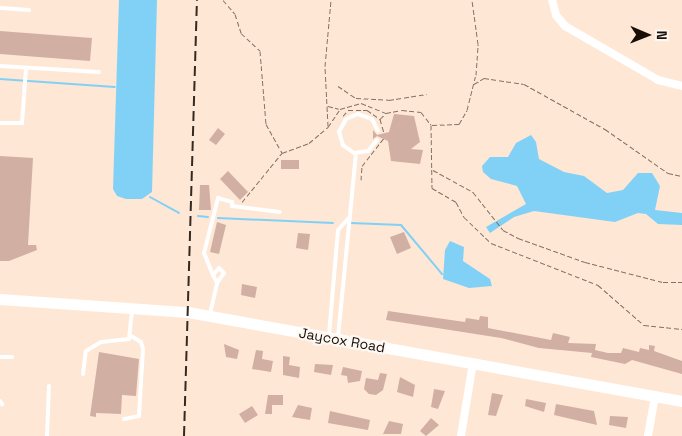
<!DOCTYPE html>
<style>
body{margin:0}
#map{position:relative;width:682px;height:436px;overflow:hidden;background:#fee7d5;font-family:"Space Grotesk",sans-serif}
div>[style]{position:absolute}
.water>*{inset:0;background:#81d1f6}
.stream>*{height:2px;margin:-1px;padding:0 1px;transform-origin:1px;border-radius:1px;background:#81d1f6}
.building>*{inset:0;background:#d2afa3}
.path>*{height:1px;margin-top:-0.5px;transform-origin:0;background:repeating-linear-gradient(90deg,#827266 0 5px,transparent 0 7.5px)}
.lane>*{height:4px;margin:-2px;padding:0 2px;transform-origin:2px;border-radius:2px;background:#fff}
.street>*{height:8px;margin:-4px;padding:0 4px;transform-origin:4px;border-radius:4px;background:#fff}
.secondary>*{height:11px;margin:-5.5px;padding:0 5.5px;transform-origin:5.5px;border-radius:5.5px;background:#fff}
.rail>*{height:2px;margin-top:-1px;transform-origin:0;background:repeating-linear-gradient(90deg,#352921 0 10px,transparent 0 15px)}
span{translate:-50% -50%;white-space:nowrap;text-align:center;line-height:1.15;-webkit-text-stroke:4.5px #fef8f3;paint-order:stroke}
.street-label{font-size:14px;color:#180e07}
.north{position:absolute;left:622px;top:10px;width:50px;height:50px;-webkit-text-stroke:4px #fef8f3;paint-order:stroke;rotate:91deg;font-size:14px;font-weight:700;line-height:20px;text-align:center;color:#180e07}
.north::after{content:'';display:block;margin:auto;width:18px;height:22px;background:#180e07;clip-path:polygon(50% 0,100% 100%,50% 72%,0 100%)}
</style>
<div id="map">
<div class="water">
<i style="clip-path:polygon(119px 0,157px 0,152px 192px,142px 199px,126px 199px,117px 196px,113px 189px)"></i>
<i style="clip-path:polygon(531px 135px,536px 142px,539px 159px,564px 172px,584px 176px,607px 193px,623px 190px,638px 173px,652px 173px,660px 186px,655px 210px,682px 213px,682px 225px,658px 224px,646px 214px,638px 213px,615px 222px,534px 211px,514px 217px,490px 233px,486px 227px,526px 204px,517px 186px,491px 179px,483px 172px,482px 166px,490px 157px,508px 157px,516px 143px)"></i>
<i style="clip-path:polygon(450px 241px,464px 247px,463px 261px,490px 279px,492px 286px,469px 288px,443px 279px,445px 250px)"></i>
</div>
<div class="stream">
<i style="left:0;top:79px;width:115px;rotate:4deg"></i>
<i style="left:150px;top:197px;width:33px;rotate:29deg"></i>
<i style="left:198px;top:216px;width:10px;rotate:6deg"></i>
<i style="left:218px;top:218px;width:115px;rotate:2.5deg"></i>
<i style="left:351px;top:223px;width:50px;rotate:2.3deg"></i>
<i style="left:401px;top:225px;width:64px;rotate:50.1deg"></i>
</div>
<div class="building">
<i style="clip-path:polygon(0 31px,92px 38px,90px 61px,0 54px)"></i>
<i style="clip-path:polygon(394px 114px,414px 116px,420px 142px,411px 149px,423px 150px,420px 164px,391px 161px,388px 141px,377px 136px,373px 139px,373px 130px,377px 135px,389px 132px)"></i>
<i style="clip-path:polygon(218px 128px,225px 134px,216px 145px,209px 140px)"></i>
<i style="clip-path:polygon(0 156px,33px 158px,28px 245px,36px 245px,37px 250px,9px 261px,0 261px)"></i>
<i style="clip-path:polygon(281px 160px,299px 160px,299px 169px,281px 169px)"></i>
<i style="clip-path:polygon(228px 171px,248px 192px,240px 200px,220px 179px)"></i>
<i style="clip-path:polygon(200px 185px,209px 185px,211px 210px,199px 210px)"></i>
<i style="clip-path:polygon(217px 222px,226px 225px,219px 254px,210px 252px)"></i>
<i style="clip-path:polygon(404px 232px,411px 248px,397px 254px,390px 237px)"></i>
<i style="clip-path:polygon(298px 233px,310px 234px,308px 250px,296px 248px)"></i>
<i style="clip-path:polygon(242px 284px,257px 287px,255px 298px,241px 295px)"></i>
<i style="clip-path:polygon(388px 311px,465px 322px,466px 318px,479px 320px,480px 316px,488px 317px,488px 328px,551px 340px,553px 333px,570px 337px,568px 343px,596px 344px,595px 350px,608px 353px,621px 353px,623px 348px,639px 352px,640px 348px,649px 350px,649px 345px,655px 346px,654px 351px,682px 361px,682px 374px,632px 360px,625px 364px,591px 357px,592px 353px,539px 348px,501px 338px,386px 320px)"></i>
<i style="clip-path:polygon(224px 344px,239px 350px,237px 359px,226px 357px)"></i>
<i style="clip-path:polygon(256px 350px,263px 351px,262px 359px,273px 361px,271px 372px,252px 369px)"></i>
<i style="clip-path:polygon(99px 352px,139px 359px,136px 396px,122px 395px,121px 414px,96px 413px,96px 417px,90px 416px)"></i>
<i style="clip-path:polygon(283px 356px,290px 357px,289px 365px,300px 367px,299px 378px,283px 375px)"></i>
<i style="clip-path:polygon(315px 364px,333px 365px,331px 375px,314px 372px)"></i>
<i style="clip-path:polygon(343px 367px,362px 371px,360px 381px,348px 383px,347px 376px,341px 375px)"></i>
<i style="clip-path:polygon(380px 373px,387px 374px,383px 390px,376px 395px,369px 394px,364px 389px,366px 378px,378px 380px)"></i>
<i style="clip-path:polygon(400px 377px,415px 385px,413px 397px,397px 392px)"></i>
<i style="clip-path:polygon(434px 389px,445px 391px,438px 409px,431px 407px)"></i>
<i style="clip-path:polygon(492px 393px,503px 395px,496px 416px,488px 415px)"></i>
<i style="clip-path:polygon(268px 395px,283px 395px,283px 405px,272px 405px,272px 414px,265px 414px)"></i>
<i style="clip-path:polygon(526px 399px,546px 403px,544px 412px,525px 406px)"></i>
<i style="clip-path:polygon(556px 404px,594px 411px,597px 425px,554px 415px)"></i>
<i style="clip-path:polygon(298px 405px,312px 408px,310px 420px,292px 417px)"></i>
<i style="clip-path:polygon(252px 406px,258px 415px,245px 423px,239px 414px)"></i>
<i style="clip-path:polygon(330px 411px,370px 420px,368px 430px,328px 423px)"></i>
<i style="clip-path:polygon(610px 416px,628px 417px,626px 428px,609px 425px)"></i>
<i style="clip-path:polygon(431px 418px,439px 425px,426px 436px,420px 431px)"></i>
<i style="clip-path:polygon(389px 421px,403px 424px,401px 434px,383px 434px)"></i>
</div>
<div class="path">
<i style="left:223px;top:0;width:18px;rotate:49deg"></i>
<i style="left:235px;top:14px;width:20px;rotate:72deg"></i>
<i style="left:241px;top:33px;width:26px;rotate:43deg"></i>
<i style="left:260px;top:51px;width:73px;rotate:85.3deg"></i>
<i style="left:266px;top:124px;width:33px;rotate:61deg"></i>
<i style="left:474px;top:84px;width:12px;rotate:-31deg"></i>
<i style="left:484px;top:78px;width:40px;rotate:8.5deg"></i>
<i style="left:524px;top:84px;width:93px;rotate:29.1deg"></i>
<i style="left:605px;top:129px;width:77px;rotate:34.9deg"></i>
<i style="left:668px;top:173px;width:14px;rotate:12deg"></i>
<i style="left:338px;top:86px;width:22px;rotate:34deg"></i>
<i style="left:356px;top:98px;width:33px;rotate:3deg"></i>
<i style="left:389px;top:100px;width:38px;rotate:-9deg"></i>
<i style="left:328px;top:106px;width:11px;rotate:15deg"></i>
<i style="left:343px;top:116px;width:8px;rotate:-50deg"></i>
<i style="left:348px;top:110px;width:19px"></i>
<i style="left:367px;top:110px;width:16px;rotate:35deg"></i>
<i style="left:380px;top:119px;width:15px;rotate:74deg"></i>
<i style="left:380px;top:119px;width:8px;rotate:-45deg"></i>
<i style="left:386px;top:113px;width:16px;rotate:-11deg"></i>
<i style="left:402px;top:110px;width:19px;rotate:6deg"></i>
<i style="left:421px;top:112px;width:16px;rotate:52deg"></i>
<i style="left:431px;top:125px;width:63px;rotate:89.1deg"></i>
<i style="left:432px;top:188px;width:28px;rotate:30deg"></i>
<i style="left:456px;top:202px;width:17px;rotate:62deg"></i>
<i style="left:464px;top:217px;width:37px;rotate:44deg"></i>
<i style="left:491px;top:243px;width:115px;rotate:21.4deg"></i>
<i style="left:598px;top:285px;width:61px;rotate:41deg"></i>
<i style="left:644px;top:325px;width:38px;rotate:6deg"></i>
<i style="left:432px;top:125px;width:27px;rotate:-2deg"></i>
<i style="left:459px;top:124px;width:16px;rotate:-60deg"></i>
<i style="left:467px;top:110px;width:36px;rotate:-76deg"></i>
<i style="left:476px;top:75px;width:31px;rotate:-86deg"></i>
<i style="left:478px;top:44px;width:44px;rotate:-97.8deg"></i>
<i style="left:328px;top:126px;width:60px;rotate:-92.9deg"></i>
<i style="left:325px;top:66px;width:66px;rotate:-84.8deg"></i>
<i style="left:433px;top:170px;width:46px;rotate:28.8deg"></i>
<i style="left:473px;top:192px;width:48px;rotate:51.7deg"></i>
<i style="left:503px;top:230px;width:17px;rotate:28deg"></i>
<i style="left:518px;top:238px;width:71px;rotate:19.7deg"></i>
<i style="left:585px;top:262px;width:81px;rotate:14.4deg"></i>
<i style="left:663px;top:282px;width:19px"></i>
<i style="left:361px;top:180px;width:14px;rotate:-86deg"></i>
<i style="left:362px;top:166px;width:36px;rotate:-52deg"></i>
<i style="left:242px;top:202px;width:63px;rotate:-50.8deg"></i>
<i style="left:282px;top:153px;width:29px;rotate:-20deg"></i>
<i style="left:309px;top:143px;width:25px;rotate:-40deg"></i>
<i style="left:328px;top:127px;width:22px;rotate:-56deg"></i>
<i style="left:340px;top:109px;width:22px;rotate:-16deg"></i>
<i style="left:361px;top:103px;width:27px;rotate:22deg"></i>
</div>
<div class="lane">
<i style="left:0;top:8px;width:29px;rotate:4deg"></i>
<i style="left:0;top:66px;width:99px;rotate:3.5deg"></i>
<i style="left:0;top:123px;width:22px"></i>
<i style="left:22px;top:123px;width:55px;rotate:-85.8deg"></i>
<i style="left:377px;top:140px;width:14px;rotate:129deg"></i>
<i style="left:368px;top:151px;width:14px;rotate:172deg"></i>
<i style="left:354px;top:153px;width:14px;rotate:-144deg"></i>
<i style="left:343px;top:145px;width:14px;rotate:-107deg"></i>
<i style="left:339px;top:132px;width:15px;rotate:-62deg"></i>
<i style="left:346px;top:119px;width:13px;rotate:-23deg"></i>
<i style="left:358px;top:114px;width:15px;rotate:20deg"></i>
<i style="left:372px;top:119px;width:13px;rotate:63deg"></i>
<i style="left:213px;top:275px;width:24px;rotate:-112deg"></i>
<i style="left:204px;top:253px;width:57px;rotate:-75.7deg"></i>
<i style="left:218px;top:198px;width:15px;rotate:16deg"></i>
<i style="left:232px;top:202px;width:4px;rotate:90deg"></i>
<i style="left:232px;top:206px;width:48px;rotate:7.1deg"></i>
<i style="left:210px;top:314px;width:32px;rotate:-77deg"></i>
<i style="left:217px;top:283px;width:12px;rotate:-55deg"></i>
<i style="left:224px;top:273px;width:7px;rotate:-135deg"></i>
<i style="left:219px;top:268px;width:9px;rotate:131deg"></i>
<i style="left:213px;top:275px;width:9px;rotate:63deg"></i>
<i style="left:329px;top:335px;width:105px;rotate:-85.1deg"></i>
<i style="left:338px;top:230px;width:15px;rotate:-48deg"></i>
<i style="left:338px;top:337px;width:185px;rotate:-84.4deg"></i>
<i style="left:0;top:357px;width:12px"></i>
<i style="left:83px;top:374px;width:23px;rotate:-83deg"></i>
<i style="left:86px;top:351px;width:17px;rotate:-31deg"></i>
<i style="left:101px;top:342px;width:28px;rotate:-6deg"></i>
<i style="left:129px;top:339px;width:29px;rotate:-84deg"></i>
<i style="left:0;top:401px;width:4px;rotate:56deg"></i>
<i style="left:124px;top:419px;width:15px;rotate:-11deg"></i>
<i style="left:139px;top:416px;width:67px;rotate:-86.6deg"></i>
<i style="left:143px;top:349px;width:7px;rotate:-106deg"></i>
<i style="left:141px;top:342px;width:12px;rotate:-149deg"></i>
<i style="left:47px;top:436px;width:50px;rotate:-87.7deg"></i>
</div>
<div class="street">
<i style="left:552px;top:0;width:16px;rotate:75deg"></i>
<i style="left:556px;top:15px;width:14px;rotate:51deg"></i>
<i style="left:565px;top:26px;width:108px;rotate:30.1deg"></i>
<i style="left:658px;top:80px;width:25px;rotate:14deg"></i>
<i style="left:461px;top:436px;width:74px;rotate:-80.7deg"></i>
<i style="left:648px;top:436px;width:41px;rotate:-80.1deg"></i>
</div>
<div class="secondary">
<i style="left:0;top:299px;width:188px;rotate:4deg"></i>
<i style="left:188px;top:312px;width:502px;rotate:10.21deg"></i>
</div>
<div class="rail">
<i style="left:184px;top:436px;width:436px;rotate:-88.3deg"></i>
</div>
<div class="street-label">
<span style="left:342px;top:340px;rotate:10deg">Jaycox Road</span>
</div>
<div class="north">N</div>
</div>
